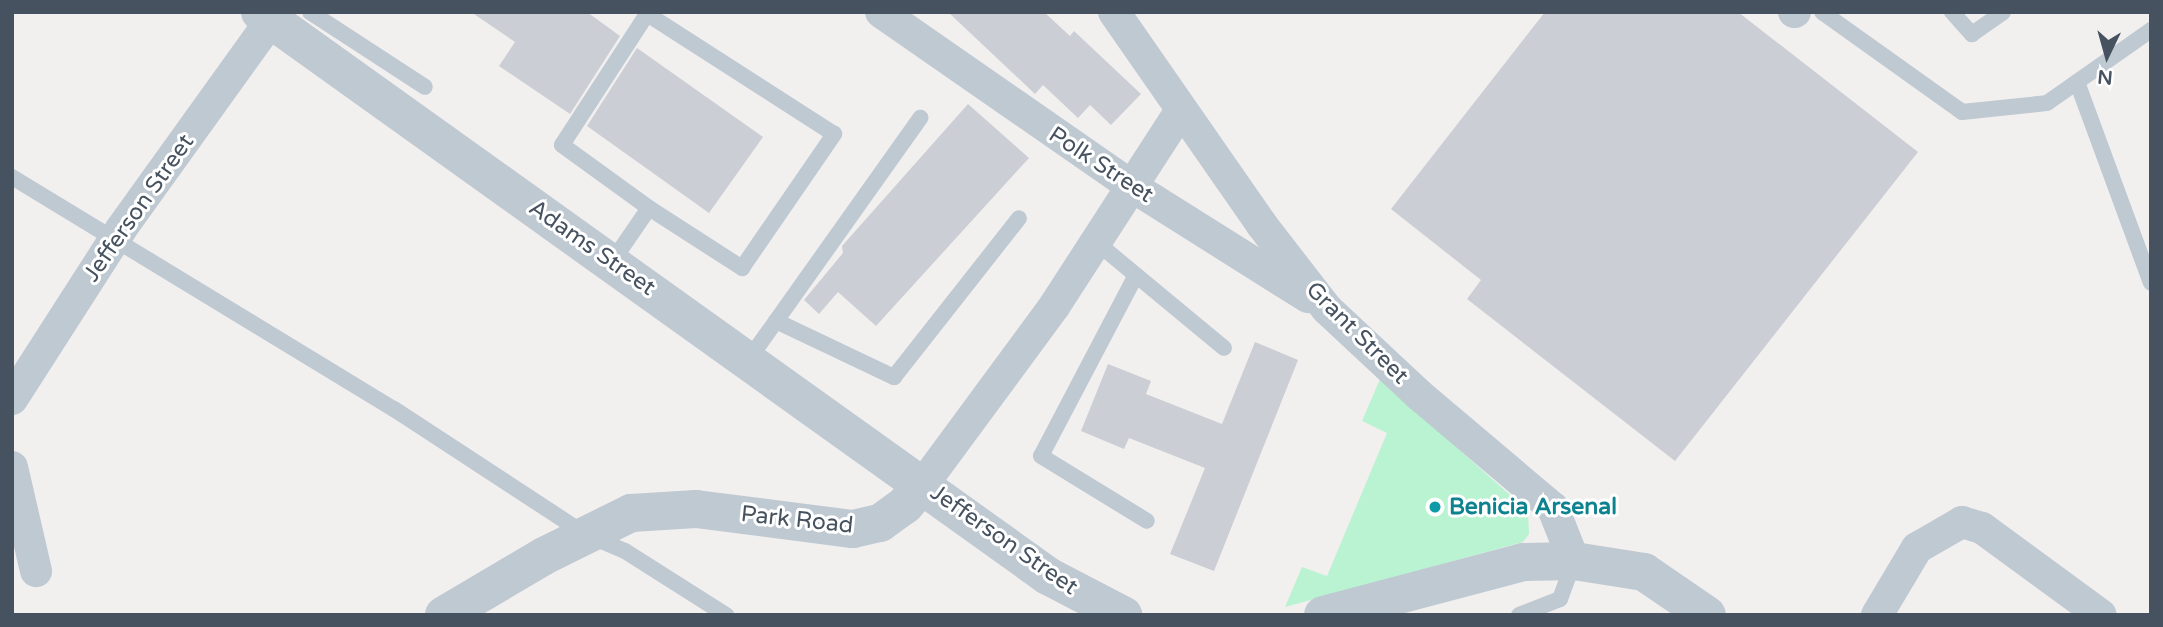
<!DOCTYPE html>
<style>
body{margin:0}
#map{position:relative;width:2163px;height:627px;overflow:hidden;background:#f2efef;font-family:"Varela Round",sans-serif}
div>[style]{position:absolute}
.green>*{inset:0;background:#baf3d1}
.building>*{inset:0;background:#cbced4}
.service>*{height:16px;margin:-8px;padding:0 8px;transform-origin:8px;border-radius:8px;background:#bfc9d2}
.minor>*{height:32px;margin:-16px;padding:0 16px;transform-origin:16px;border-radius:16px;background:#bfc9d2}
.tertiary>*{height:38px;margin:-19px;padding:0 19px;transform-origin:19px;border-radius:19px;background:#bfc9d2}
.dots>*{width:19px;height:19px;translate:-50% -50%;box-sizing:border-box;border:4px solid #fff;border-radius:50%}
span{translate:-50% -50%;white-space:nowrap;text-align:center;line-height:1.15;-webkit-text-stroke:6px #fff;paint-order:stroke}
.street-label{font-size:23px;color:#46525f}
.culture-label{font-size:23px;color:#0d838f;font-weight:700}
.left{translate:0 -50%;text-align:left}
.frame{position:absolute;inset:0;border:14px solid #46525f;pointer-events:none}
.north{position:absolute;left:2072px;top:21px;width:70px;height:70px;-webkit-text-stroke:5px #fff;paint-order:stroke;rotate:185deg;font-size:19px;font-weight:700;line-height:28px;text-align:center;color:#46525f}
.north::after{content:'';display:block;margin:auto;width:24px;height:32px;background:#46525f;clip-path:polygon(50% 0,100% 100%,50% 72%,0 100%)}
</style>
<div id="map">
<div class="green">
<i style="clip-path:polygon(1380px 379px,1528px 511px,1529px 534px,1523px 542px,1285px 607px,1302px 567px,1327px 576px,1387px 433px,1362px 421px)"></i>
</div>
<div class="building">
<i style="clip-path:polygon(471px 12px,587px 12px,620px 36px,570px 114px,499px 66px,515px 42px)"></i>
<i style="clip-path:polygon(948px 12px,1044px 12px,1070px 36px,1074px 31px,1141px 94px,1111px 125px,1090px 105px,1078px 118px,1043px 85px,1035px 94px)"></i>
<i style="clip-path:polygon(1545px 12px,1738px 12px,1918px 152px,1675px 461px,1467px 299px,1481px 280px,1391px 209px)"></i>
<i style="clip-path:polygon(637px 48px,763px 137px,709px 213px,587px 126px)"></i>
<i style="clip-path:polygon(968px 104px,1029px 158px,876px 326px,838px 292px,819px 314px,804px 300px,843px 253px,842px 246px)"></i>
<i style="clip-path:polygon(1255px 342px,1298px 360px,1214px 571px,1170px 554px,1205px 468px,1129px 438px,1124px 449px,1081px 431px,1108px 364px,1151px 381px,1146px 394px,1222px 424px)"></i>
</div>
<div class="service">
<i style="left:310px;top:12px;width:137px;rotate:33.1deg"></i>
<i style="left:1822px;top:12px;width:172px;rotate:35.5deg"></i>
<i style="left:1962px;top:112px;width:85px;rotate:-6deg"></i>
<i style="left:2047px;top:103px;width:127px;rotate:-35.1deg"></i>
<i style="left:1952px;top:12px;width:30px;rotate:48deg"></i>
<i style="left:1972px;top:34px;width:38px;rotate:-35deg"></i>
<i style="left:2077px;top:82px;width:214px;rotate:69.8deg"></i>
<i style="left:12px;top:177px;width:447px;rotate:31.3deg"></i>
<i style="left:394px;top:409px;width:228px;rotate:33.2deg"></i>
<i style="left:585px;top:534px;width:43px;rotate:23deg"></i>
<i style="left:625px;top:551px;width:120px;rotate:32.4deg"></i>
<i style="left:1096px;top:242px;width:166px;rotate:39.6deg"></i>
<i style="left:612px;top:262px;width:65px;rotate:-55.6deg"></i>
<i style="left:649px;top:208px;width:111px;rotate:32.8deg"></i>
<i style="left:742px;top:268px;width:163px;rotate:-55.5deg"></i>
<i style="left:834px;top:134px;width:222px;rotate:-147.3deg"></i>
<i style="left:647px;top:14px;width:156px;rotate:123deg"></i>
<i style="left:562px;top:145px;width:107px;rotate:35.9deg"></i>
<i style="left:1136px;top:275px;width:204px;rotate:117.7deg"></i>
<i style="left:1041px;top:456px;width:124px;rotate:31.5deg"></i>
<i style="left:776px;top:321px;width:131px;rotate:25.4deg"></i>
<i style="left:894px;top:377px;width:202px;rotate:-51.8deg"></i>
<i style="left:749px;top:359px;width:296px;rotate:-54.6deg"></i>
<i style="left:1519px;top:615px;width:44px;rotate:-21.3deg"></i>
<i style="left:1560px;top:599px;width:40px;rotate:-69.8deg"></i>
</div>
<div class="minor">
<i style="left:881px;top:12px;width:307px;rotate:34.8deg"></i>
<i style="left:1133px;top:187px;width:207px;rotate:32.2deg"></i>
<i style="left:1114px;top:12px;width:259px;rotate:55.2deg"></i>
<i style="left:1262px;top:225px;width:106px;rotate:52.3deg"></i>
<i style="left:1327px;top:309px;width:125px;rotate:43deg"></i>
<i style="left:1418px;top:394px;width:177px;rotate:40.2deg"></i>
<i style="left:1553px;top:508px;width:57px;rotate:68.4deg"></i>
<i style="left:1794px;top:12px;width:1px"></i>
<i style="left:12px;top:399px;width:202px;rotate:-57.3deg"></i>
<i style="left:121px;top:229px;width:257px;rotate:-54.3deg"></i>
<i style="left:12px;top:467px;width:107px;rotate:77deg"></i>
<i style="left:924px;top:483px;width:221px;rotate:-53.6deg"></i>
<i style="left:1055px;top:305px;width:232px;rotate:-57.1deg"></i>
<i style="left:1877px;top:615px;width:78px;rotate:-59.2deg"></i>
<i style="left:1917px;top:548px;width:52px;rotate:-30deg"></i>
<i style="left:1962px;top:522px;width:21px;rotate:17deg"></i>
<i style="left:1982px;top:528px;width:147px;rotate:36.2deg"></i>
</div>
<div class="tertiary">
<i style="left:260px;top:12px;width:969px;rotate:35.59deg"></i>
<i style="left:1048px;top:576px;width:85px;rotate:27.5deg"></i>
<i style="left:444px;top:615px;width:116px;rotate:-30.5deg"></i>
<i style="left:544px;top:556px;width:97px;rotate:-26.3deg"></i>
<i style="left:631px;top:513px;width:65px;rotate:-3.5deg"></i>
<i style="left:696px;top:509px;width:158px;rotate:7.3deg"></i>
<i style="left:853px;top:529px;width:28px;rotate:-13deg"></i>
<i style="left:880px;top:523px;width:31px;rotate:-36deg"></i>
<i style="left:905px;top:505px;width:29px;rotate:-49deg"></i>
<i style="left:1323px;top:615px;width:207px;rotate:-14.8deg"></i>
<i style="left:1523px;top:562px;width:51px;rotate:-1.1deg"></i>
<i style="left:1574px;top:561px;width:71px;rotate:8.9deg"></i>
<i style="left:1644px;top:572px;width:76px;rotate:34.3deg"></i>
</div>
<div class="dots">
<i style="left:1435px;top:507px;background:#0f9aa8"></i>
</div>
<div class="street-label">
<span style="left:1101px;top:165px;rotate:33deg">Polk Street</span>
<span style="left:139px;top:208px;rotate:-55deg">Jefferson Street</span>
<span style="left:592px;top:248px;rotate:35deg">Adams Street</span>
<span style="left:1357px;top:333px;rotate:45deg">Grant Street</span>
<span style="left:797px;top:520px;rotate:6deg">Park Road</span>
<span style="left:1004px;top:540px;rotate:35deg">Jefferson Street</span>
</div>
<div class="culture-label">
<span class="left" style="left:1449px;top:507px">Benicia Arsenal</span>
</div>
<div class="frame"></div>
<div class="north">N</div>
</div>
